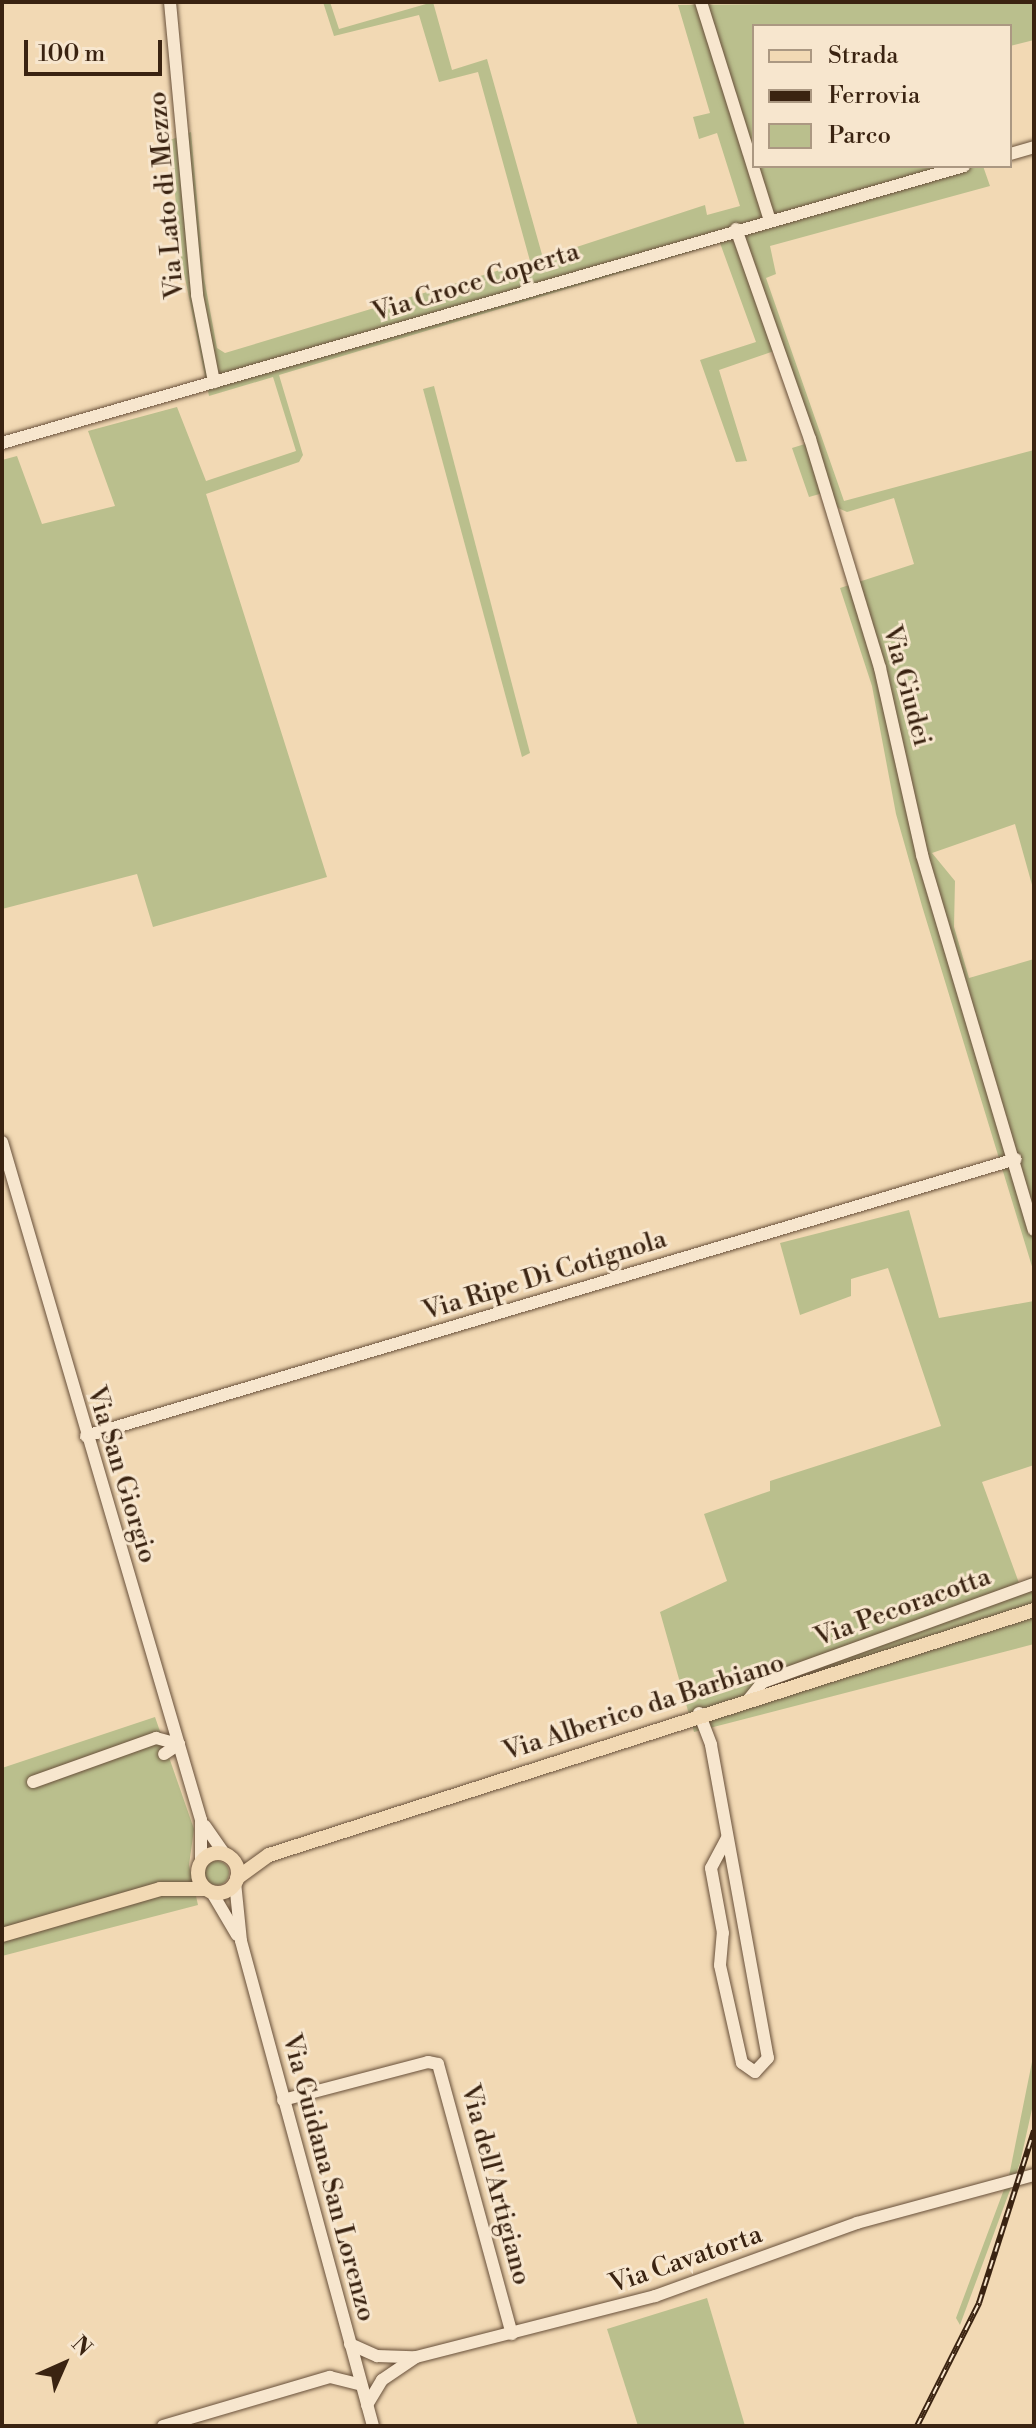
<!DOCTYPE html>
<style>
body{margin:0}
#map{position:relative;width:1036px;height:2428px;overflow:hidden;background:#f2d9b4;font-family:"Libre Bodoni",serif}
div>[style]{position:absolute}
.green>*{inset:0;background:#babf8d}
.round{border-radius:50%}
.roads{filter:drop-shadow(0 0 2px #68503a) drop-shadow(0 0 2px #68503a)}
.minor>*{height:12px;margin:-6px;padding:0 6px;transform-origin:6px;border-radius:6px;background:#f7e6ce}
.major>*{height:14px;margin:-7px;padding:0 7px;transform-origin:7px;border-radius:7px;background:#f2d9b4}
.major>.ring{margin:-7px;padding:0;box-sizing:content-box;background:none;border:14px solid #f2d9b4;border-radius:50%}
.rail>*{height:6px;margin-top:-3px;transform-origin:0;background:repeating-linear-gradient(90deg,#f7e6ce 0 9px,#3a2311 0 18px);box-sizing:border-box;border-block:2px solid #3a2311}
span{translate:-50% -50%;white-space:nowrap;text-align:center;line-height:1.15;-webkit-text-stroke:6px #f7e6ce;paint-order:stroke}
.street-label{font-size:26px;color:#3a2311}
.frame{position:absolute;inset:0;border:4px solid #3a2311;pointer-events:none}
.legend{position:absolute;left:752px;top:24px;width:260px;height:144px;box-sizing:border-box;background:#f7e6ce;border:2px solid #ab9882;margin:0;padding:10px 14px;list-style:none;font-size:24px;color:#3a2311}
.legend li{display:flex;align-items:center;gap:16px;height:40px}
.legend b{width:40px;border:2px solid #ab9882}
.north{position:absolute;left:24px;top:2324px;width:80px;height:80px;-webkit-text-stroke:6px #f7e6ce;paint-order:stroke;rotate:45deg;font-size:22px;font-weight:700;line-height:32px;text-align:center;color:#3a2311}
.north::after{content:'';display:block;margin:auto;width:28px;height:36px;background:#3a2311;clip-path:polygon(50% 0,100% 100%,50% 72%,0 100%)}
.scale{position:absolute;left:24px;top:40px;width:138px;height:36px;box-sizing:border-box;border:4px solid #3a2311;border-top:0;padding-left:10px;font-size:24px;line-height:28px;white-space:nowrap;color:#3a2311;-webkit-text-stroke:6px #f7e6ce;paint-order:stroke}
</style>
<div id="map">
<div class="green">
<i style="clip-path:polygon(323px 2px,330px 2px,339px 29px,433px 2px,452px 70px,487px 59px,543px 258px,705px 205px,707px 215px,740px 206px,717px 133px,699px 139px,693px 117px,710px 113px,678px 5px,1034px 2px,1034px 40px,1010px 46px,1010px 26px,754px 26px,754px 166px,983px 166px,990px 186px,770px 246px,776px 274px,766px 278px,844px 501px,1034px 450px,1034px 892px,1015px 824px,932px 853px,955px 881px,954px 927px,969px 978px,1034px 959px,1034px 1273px,922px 906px,896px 814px,872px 686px,840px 588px,914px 564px,894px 498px,847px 512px,838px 508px,830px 491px,809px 497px,792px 448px,805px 444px,774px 351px,719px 370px,747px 461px,736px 462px,700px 360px,756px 342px,720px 243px,279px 375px,303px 455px,299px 462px,206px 494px,327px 877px,153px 927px,137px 874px,2px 909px,2px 460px,17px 456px,42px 524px,115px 506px,88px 431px,177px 407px,206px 481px,296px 451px,273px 377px,209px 396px,181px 258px,170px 140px,191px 132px,204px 278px,217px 348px,225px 353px,530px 261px,478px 72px,439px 82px,419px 15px,334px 36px)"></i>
<i style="clip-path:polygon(434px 386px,530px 753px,522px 757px,423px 389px)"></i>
<i style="clip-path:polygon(909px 1210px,939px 1318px,1034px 1301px,1034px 1465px,982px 1482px,1019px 1583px,1034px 1576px,1034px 1644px,694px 1732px,660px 1612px,727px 1581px,704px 1514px,770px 1491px,770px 1481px,941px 1426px,888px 1268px,851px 1279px,851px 1296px,800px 1315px,780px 1243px)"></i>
<i style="clip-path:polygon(155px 1717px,194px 1829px,189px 1865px,198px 1905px,2px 1956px,2px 1768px)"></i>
<i class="round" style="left:205px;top:1861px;width:24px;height:24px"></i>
<i style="clip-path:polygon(1034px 2052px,1034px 2100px,1020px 2163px,960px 2325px,956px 2318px,1009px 2176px)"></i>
<i style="clip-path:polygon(707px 2298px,745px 2426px,638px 2426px,607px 2329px)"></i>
</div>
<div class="roads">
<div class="minor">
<i style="left:170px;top:2px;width:294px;rotate:84.7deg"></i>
<i style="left:197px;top:295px;width:89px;rotate:78.9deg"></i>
<i style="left:701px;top:2px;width:226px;rotate:72.5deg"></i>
<i style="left:1010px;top:154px;width:25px;rotate:-16deg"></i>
<i style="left:736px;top:229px;width:223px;rotate:70.6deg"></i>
<i style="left:810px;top:439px;width:239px;rotate:73deg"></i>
<i style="left:880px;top:668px;width:192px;rotate:77.3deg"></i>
<i style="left:922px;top:855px;width:391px;rotate:73.4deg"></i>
<i style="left:2px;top:443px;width:1001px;rotate:-16.06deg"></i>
<i style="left:2px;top:1142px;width:707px;rotate:73.64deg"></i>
<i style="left:201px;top:1820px;width:42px;rotate:90deg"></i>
<i style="left:86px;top:1436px;width:970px;rotate:-16.59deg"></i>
<i style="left:749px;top:1699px;width:22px;rotate:-51deg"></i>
<i style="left:763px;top:1682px;width:288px;rotate:-19.9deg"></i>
<i style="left:699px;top:1713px;width:34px;rotate:69deg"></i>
<i style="left:711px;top:1745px;width:318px;rotate:79.7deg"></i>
<i style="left:768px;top:2058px;width:19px;rotate:133deg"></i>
<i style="left:755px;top:2072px;width:16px;rotate:-145deg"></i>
<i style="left:742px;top:2063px;width:100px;rotate:-102.7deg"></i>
<i style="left:720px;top:1965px;width:32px;rotate:-85deg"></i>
<i style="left:723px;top:1933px;width:66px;rotate:-100.5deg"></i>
<i style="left:711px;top:1868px;width:34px;rotate:-62deg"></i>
<i style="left:33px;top:1782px;width:131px;rotate:-19.7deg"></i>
<i style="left:156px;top:1738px;width:24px;rotate:15deg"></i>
<i style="left:179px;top:1744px;width:18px;rotate:146deg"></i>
<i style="left:205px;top:1826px;width:35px;rotate:55deg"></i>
<i style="left:235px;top:1882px;width:59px;rotate:84.2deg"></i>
<i style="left:241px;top:1941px;width:503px;rotate:74.77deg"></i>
<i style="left:211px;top:1891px;width:51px;rotate:59.4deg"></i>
<i style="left:283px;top:2100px;width:150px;rotate:-14.7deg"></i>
<i style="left:428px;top:2062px;width:10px;rotate:11deg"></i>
<i style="left:438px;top:2064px;width:280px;rotate:74.7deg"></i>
<i style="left:350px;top:2344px;width:30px;rotate:24deg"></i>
<i style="left:377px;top:2356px;width:36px;rotate:2deg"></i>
<i style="left:367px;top:2405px;width:29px;rotate:-59deg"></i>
<i style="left:382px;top:2380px;width:41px;rotate:-34.1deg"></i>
<i style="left:416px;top:2357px;width:247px;rotate:-14.3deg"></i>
<i style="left:655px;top:2296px;width:215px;rotate:-19.9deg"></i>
<i style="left:857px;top:2223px;width:183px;rotate:-15.2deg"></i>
<i style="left:163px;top:2426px;width:174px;rotate:-16.4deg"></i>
<i style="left:330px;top:2377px;width:32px;rotate:14deg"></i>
</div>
<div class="major">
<i class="ring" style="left:198px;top:1853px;width:26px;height:26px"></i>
<i style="left:237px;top:1878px;width:39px;rotate:-36deg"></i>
<i style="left:269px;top:1855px;width:803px;rotate:-17.76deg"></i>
<i style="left:2px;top:1935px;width:165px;rotate:-16.2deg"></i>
<i style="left:160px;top:1889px;width:46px"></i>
</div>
</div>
<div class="rail">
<i style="left:917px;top:2426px;width:138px;rotate:-63.2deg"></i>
<i style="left:979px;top:2303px;width:181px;rotate:-72.3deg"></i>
</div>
<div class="street-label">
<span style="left:167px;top:195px;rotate:-95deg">Via Lato di Mezzo</span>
<span style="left:476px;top:283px;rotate:-17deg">Via Croce Coperta</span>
<span style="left:906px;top:686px;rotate:75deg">Via Giudei</span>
<span style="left:545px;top:1276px;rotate:-17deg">Via Ripe Di Cotignola</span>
<span style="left:121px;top:1475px;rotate:73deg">Via San Giorgio</span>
<span style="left:903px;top:1608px;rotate:-20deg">Via Pecoracotta</span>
<span style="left:644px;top:1708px;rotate:-18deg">Via Alberico da Barbiano</span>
<span style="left:328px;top:2178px;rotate:75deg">Via Guidana San Lorenzo</span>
<span style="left:495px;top:2185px;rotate:75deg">Via dell'Artigiano</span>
<span style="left:686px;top:2260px;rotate:-19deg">Via Cavatorta</span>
</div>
<div class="frame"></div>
<ul class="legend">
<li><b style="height:10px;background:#f2d9b4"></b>Strada</li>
<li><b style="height:10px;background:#3a2311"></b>Ferrovia</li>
<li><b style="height:22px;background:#babf8d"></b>Parco</li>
</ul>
<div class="north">N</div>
<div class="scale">100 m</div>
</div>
